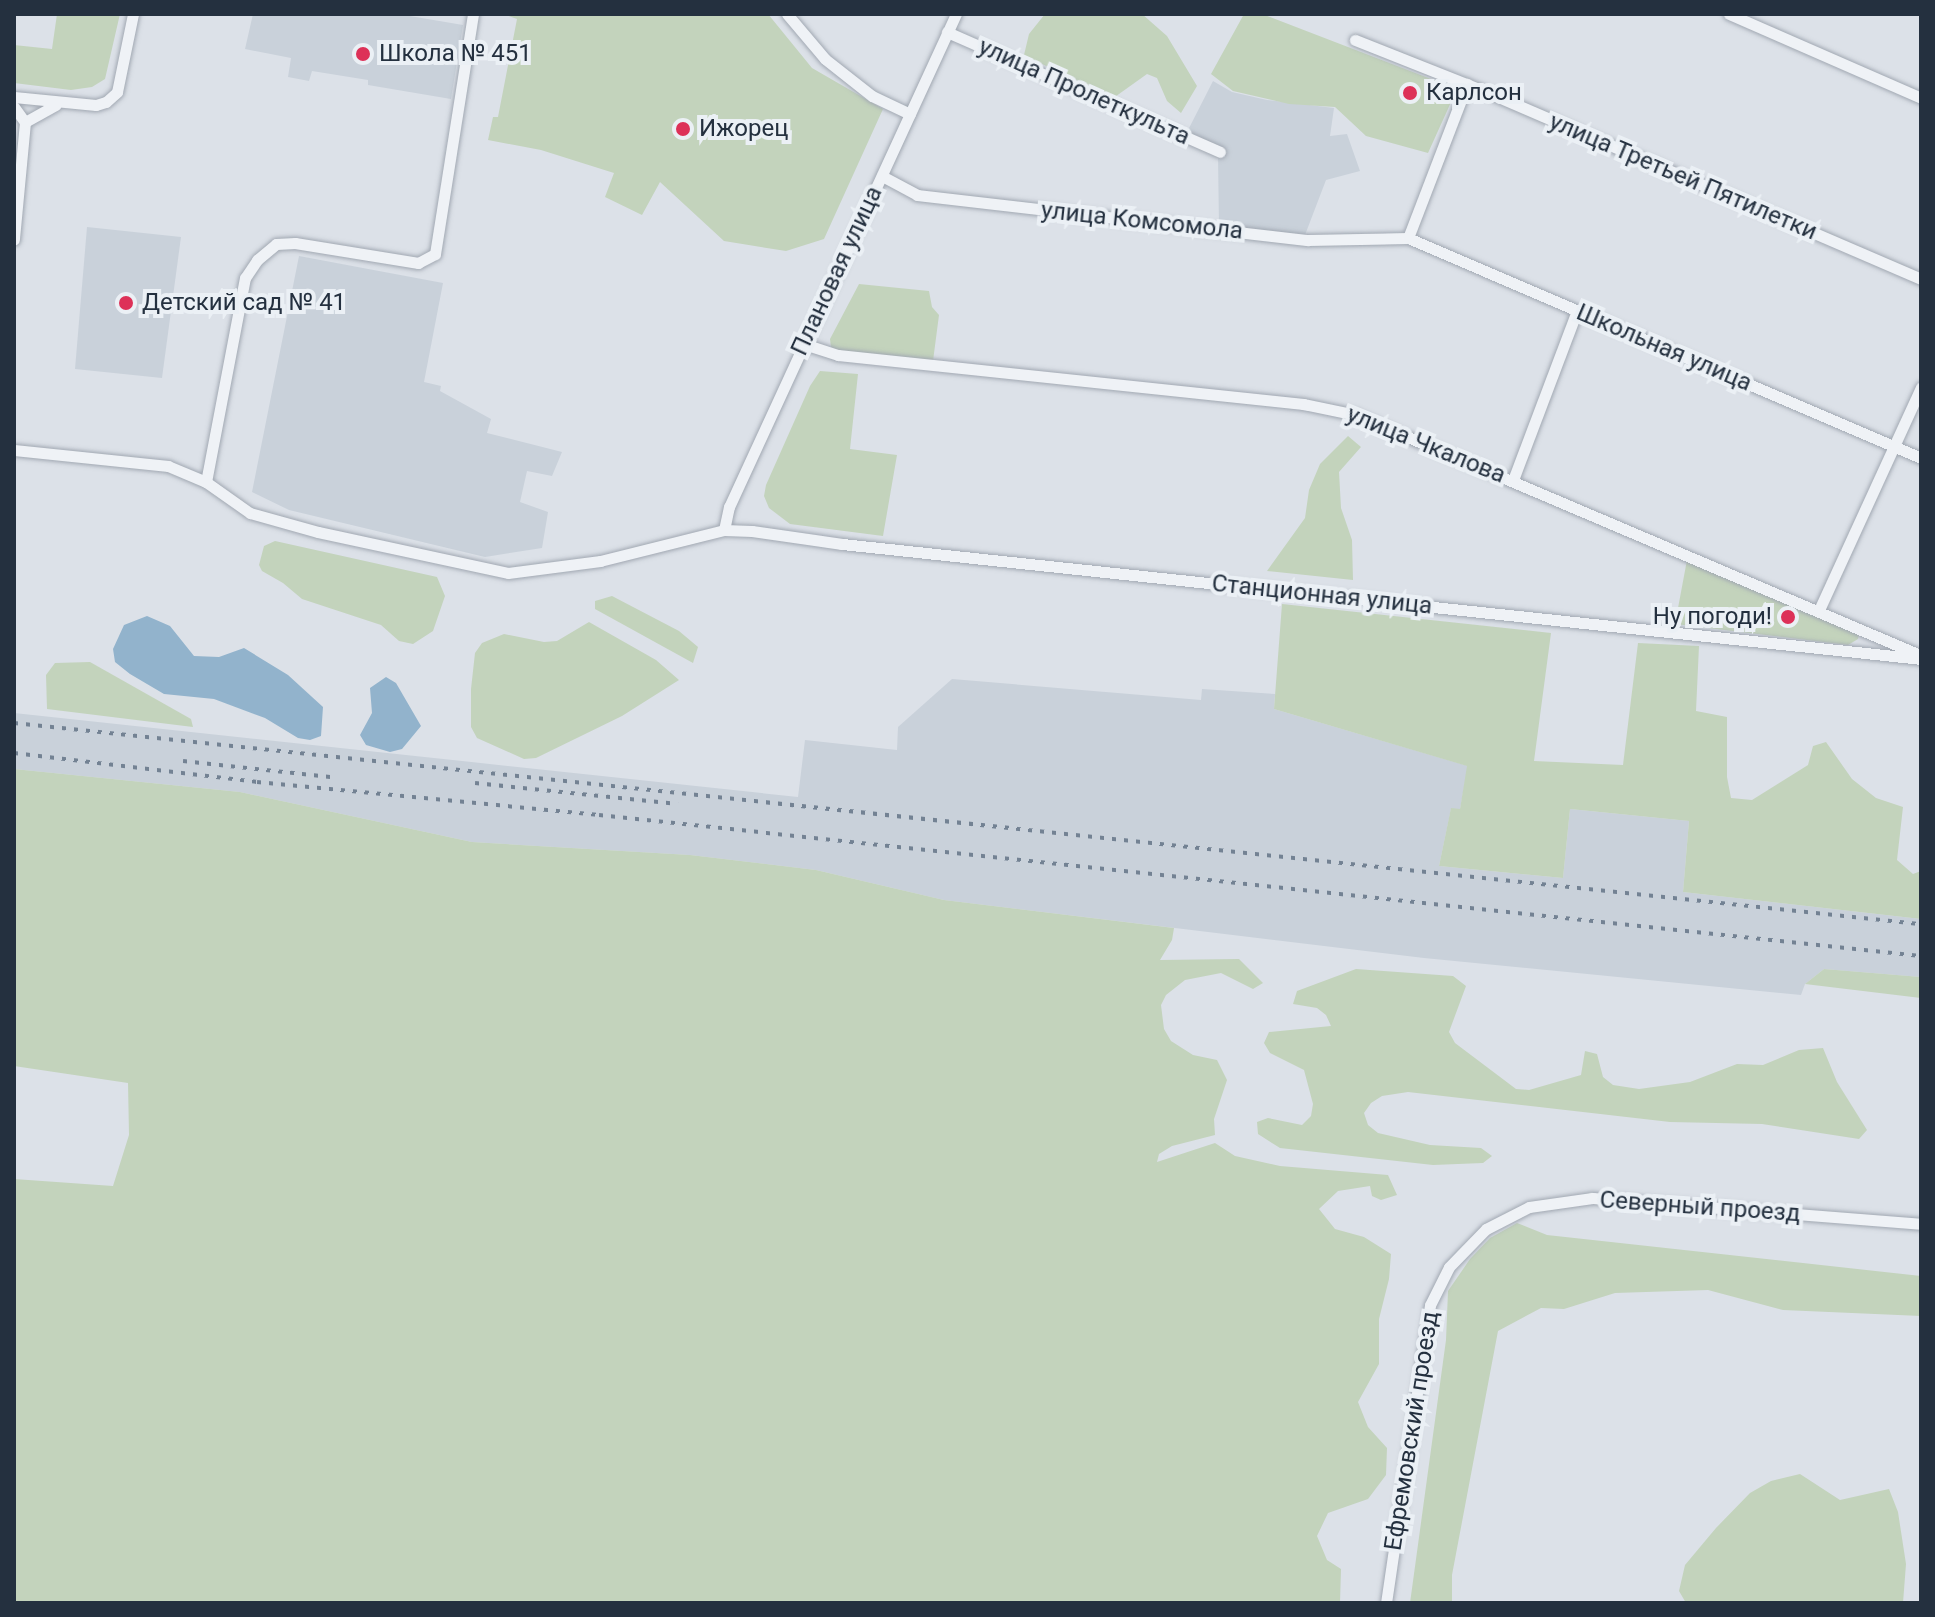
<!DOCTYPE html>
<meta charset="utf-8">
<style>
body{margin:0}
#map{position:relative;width:1935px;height:1617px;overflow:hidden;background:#dce1e8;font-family:Roboto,sans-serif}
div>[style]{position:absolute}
.built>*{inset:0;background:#c9d1da}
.green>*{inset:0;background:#c3d3bc}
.water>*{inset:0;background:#92b3cc}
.roads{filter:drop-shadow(0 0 2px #a1a8b2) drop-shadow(0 0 2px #a1a8b2)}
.minor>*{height:11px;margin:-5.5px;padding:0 5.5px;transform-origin:5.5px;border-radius:5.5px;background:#eff2f6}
.rail>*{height:4px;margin-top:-2px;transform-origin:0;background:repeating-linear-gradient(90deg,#738293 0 4px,transparent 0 12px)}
.dots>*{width:22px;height:22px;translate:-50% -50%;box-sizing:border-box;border:4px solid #ebf0f5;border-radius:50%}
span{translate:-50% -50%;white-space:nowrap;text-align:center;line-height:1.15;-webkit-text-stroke:8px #ebf0f5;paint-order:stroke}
.poi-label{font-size:24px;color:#24303f}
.left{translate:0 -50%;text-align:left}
.right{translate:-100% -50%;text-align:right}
.street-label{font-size:24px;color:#24303f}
.frame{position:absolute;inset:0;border:16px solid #24303f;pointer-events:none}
</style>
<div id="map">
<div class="built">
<i style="clip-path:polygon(253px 14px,398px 14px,463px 25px,451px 99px,368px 85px,368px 80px,312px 71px,309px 81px,288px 77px,291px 58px,245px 49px)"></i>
<i style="clip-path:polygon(1213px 81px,1232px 92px,1267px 100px,1334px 108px,1330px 136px,1347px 134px,1360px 171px,1326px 180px,1305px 235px,1219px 227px,1218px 156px,1185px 136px)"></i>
<i style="clip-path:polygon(87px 227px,181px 237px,162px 378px,75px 369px)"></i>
<i style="clip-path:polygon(299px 256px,443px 283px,424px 382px,441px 386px,440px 391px,491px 419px,487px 433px,562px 452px,552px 476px,527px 471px,520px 502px,548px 512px,542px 548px,485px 557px,289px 510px,252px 492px)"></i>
<i style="clip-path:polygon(952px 679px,1201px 700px,1202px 689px,1275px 694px,1274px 709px,1468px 766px,1460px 809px,1451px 809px,1439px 866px,1563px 878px,1570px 809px,1689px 821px,1683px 892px,1921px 919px,1921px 977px,1824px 969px,1805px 984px,1801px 995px,1424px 958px,944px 900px,816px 870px,690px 855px,472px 842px,240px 792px,14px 769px,14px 713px,798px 797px,805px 740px,897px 750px,898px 727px)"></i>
</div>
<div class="green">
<i style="clip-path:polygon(57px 14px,120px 14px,105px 79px,92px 87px,71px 90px,14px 83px,14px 45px,52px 49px)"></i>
<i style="clip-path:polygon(503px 14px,768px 14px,812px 68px,883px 109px,824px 239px,786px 251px,724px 241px,660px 182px,642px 215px,605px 197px,614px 173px,541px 150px,488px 140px,493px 117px,498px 117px,517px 19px)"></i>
<i style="clip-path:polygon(1045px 14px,1142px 14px,1167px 36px,1197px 86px,1181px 113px,1167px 101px,1157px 78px,1147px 74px,1112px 99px,1024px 55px,1029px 34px)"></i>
<i style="clip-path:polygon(1244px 14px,1262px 14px,1457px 89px,1428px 153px,1366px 136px,1335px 107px,1289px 104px,1233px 91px,1211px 74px)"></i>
<i style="clip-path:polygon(859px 284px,929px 291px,932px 307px,939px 315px,933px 361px,839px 351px,831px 347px,830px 339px)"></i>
<i style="clip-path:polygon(820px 371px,858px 374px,850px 449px,897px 455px,883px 536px,790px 524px,769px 508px,764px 496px,766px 485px,810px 386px)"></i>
<i style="clip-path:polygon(1348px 436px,1361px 447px,1339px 472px,1341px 508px,1352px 540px,1353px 580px,1267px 571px,1305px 518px,1309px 490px,1320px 464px)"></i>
<i style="clip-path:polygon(275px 541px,437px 577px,445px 596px,433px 631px,413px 644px,399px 641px,381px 625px,302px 599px,283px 583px,262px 571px,259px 565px,264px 546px)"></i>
<i style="clip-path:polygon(1687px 560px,1859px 634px,1858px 639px,1848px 645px,1675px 624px)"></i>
<i style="clip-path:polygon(612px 596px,679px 631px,698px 647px,693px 663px,595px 609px,595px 601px)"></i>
<i style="clip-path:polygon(1282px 604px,1551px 633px,1534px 761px,1623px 765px,1638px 643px,1699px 646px,1696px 711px,1727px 717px,1727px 777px,1731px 798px,1752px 800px,1808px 765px,1813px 746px,1826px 742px,1852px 779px,1876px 798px,1903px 807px,1897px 860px,1913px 874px,1921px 871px,1921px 919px,1683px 892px,1689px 821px,1570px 809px,1563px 878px,1439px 866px,1451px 808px,1460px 809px,1467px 766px,1274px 709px)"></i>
<i style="clip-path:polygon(589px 622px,656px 660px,679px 680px,622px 716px,536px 758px,524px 759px,477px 738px,471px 727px,471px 689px,475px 653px,482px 643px,504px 634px,544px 642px,557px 641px)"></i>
<i style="clip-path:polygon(90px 662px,191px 719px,193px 727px,47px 709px,46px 675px,55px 663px)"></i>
<i style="clip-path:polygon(14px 769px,240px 792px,472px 842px,690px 855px,816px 870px,944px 900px,1174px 928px,1172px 940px,1160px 960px,1239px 959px,1263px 983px,1253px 989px,1221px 973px,1185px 980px,1166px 995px,1161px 1005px,1164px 1029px,1171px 1041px,1193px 1055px,1217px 1060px,1227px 1080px,1214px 1119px,1215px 1135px,1172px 1146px,1159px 1154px,1157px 1162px,1215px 1143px,1235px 1156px,1280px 1166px,1388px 1175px,1397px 1195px,1381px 1200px,1372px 1196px,1370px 1186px,1338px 1191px,1319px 1209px,1335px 1229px,1364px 1237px,1391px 1254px,1389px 1279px,1379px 1319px,1379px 1364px,1358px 1402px,1368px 1427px,1387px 1448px,1386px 1475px,1368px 1499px,1328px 1513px,1317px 1536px,1327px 1560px,1341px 1569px,1340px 1603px,14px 1603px,14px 1179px,113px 1186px,129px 1135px,128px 1083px,14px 1066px)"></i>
<i style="clip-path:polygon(1356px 969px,1453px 976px,1466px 986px,1449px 1032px,1455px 1043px,1516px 1089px,1529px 1090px,1581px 1075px,1585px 1051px,1597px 1054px,1603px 1077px,1613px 1085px,1639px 1089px,1690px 1082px,1737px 1064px,1763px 1065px,1799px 1050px,1823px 1048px,1837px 1082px,1867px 1130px,1859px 1139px,1762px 1124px,1670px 1122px,1408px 1092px,1382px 1096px,1371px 1103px,1364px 1113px,1368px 1125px,1378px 1133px,1430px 1145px,1481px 1148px,1492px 1156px,1483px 1163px,1433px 1165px,1280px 1148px,1258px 1134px,1257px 1122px,1268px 1118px,1302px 1125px,1311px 1116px,1313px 1104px,1304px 1070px,1270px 1053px,1264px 1043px,1269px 1032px,1331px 1026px,1326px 1015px,1317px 1008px,1293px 1004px,1297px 991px)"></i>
<i style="clip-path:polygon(1824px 969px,1921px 977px,1921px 998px,1805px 984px)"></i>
<i style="clip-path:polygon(1517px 1223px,1547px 1235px,1921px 1276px,1921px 1316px,1783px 1310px,1708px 1290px,1615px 1293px,1564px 1309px,1541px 1308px,1498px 1331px,1452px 1575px,1452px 1603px,1410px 1603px,1446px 1340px,1448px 1291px,1470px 1259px,1490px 1238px)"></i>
<i style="clip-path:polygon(1800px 1474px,1840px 1500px,1889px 1489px,1898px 1512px,1906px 1564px,1903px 1603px,1686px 1603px,1679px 1591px,1685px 1565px,1716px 1528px,1750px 1493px,1771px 1481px)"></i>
</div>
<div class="water">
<i style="clip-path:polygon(147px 616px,170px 626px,194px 656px,219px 657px,244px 648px,288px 675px,323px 707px,321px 736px,310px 740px,298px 738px,265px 718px,214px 699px,164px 694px,130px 674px,115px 662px,113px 649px,124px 625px)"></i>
<i style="clip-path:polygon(386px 677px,396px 683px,421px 726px,402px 749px,390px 752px,366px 745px,360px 735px,372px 713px,370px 688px)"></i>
</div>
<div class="roads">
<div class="minor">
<i style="left:787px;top:14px;width:59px;rotate:49.8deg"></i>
<i style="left:825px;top:59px;width:60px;rotate:38.2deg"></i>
<i style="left:872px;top:96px;width:42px;rotate:25.3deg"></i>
<i style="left:1729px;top:14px;width:210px;rotate:23.6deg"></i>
<i style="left:947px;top:32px;width:298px;rotate:23.7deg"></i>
<i style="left:1355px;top:40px;width:149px;rotate:21.6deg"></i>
<i style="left:1494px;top:95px;width:465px;rotate:23.3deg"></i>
<i style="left:14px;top:97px;width:82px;rotate:5.6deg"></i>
<i style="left:96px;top:105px;width:10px;rotate:-17deg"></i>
<i style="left:106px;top:102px;width:15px;rotate:-42deg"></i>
<i style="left:117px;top:92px;width:80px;rotate:-78.4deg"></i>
<i style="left:14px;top:107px;width:19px;rotate:54deg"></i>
<i style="left:25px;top:122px;width:118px;rotate:95.4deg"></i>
<i style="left:25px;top:122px;width:35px;rotate:-29deg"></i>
<i style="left:882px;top:176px;width:40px;rotate:28deg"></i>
<i style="left:917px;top:195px;width:394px;rotate:6.6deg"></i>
<i style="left:1308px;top:240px;width:100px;rotate:-1.1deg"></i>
<i style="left:1408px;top:238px;width:558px;rotate:23.21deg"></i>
<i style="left:1408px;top:238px;width:165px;rotate:-69deg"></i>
<i style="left:804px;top:344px;width:36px;rotate:18deg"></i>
<i style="left:838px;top:355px;width:468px;rotate:6deg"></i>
<i style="left:1303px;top:404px;width:54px;rotate:11.7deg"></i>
<i style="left:1356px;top:415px;width:613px;rotate:23.05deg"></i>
<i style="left:14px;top:450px;width:155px;rotate:5.9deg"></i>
<i style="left:168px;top:466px;width:41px;rotate:22.8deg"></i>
<i style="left:206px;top:482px;width:54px;rotate:35.2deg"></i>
<i style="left:250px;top:513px;width:71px;rotate:15.6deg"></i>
<i style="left:318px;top:532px;width:194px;rotate:12.2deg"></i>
<i style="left:508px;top:573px;width:93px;rotate:-7.4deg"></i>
<i style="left:600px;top:561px;width:128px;rotate:-14deg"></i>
<i style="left:724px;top:530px;width:28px;rotate:2deg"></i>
<i style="left:752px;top:531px;width:91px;rotate:8.2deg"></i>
<i style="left:842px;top:544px;width:1085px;rotate:6.08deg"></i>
<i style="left:1513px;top:480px;width:181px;rotate:-69.3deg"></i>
<i style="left:206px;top:482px;width:208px;rotate:-79.2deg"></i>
<i style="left:245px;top:278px;width:22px;rotate:-56deg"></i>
<i style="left:257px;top:260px;width:25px;rotate:-40deg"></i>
<i style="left:276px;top:244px;width:19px;rotate:-3deg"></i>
<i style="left:295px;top:243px;width:125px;rotate:9.2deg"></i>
<i style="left:418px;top:263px;width:19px;rotate:-28deg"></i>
<i style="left:435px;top:254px;width:243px;rotate:-81deg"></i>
<i style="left:724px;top:530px;width:24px;rotate:-78deg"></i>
<i style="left:729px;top:507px;width:543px;rotate:-65.28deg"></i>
<i style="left:1819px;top:610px;width:245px;rotate:-65.4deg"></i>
<i style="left:1386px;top:1603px;width:301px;rotate:-81.6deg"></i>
<i style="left:1430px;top:1305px;width:42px;rotate:-63.4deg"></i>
<i style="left:1449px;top:1267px;width:53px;rotate:-45.8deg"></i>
<i style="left:1486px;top:1229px;width:48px;rotate:-27.1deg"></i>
<i style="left:1529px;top:1207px;width:64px;rotate:-8.1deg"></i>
<i style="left:1592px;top:1198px;width:330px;rotate:4.5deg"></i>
</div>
</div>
<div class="rail">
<i style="left:14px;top:723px;width:1918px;rotate:6.02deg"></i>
<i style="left:14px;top:753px;width:245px;rotate:6.8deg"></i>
<i style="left:257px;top:782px;width:344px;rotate:5.5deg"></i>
<i style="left:599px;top:815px;width:1329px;rotate:6.09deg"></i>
<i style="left:183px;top:761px;width:148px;rotate:6.2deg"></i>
<i style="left:475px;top:783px;width:204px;rotate:5.9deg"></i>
</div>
<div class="dots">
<i style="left:363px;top:54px;background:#dd3158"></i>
<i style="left:1410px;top:93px;background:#dd3158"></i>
<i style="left:683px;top:129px;background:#dd3158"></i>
<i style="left:126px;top:303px;background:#dd3158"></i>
<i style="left:1788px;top:617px;background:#dd3158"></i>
</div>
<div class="poi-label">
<span class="left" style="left:379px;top:54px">Школа № 451</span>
<span class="left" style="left:1426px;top:93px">Карлсон</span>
<span class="left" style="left:699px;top:129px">Ижорец</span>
<span class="left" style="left:142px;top:303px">Детский сад № 41</span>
<span class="right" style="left:1772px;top:617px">Ну погоди!</span>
</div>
<div class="street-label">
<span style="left:1084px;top:92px;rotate:24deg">улица Пролеткульта</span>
<span style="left:1683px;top:177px;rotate:23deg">улица Третьей Пятилетки</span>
<span style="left:1142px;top:221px;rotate:6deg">улица Комсомола</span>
<span style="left:837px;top:271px;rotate:-65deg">Плановая улица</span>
<span style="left:1664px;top:348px;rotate:23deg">Школьная улица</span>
<span style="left:1426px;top:445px;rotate:22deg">улица Чкалова</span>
<span style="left:1322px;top:595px;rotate:6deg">Станционная улица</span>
<span style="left:1700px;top:1207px;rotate:4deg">Северный проезд</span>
<span style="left:1412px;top:1431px;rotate:-81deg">Ефремовский проезд</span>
</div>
<div class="frame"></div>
</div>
